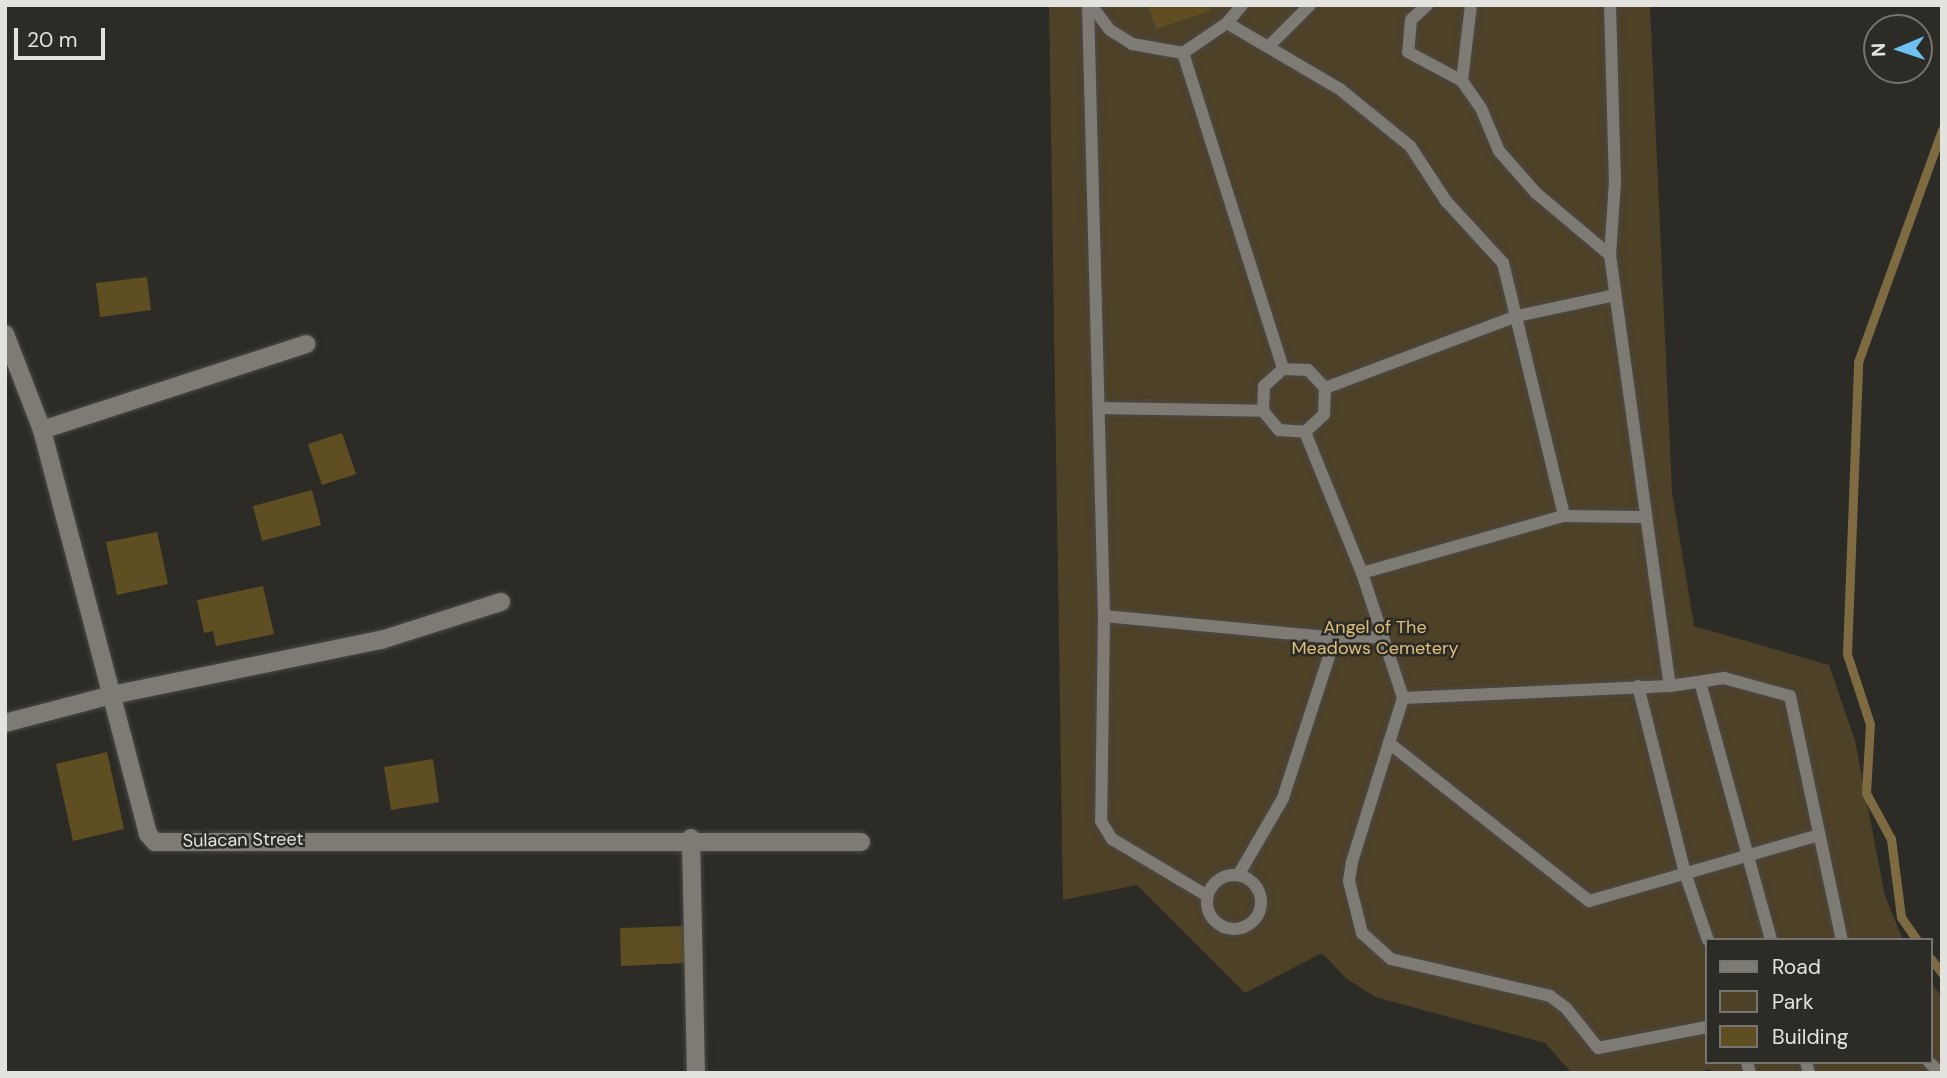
<!DOCTYPE html>
<style>
body{margin:0}
#map{position:relative;width:1947px;height:1078px;overflow:hidden;background:#2d2b26;font-family:"DM Sans",sans-serif}
div>[style]{position:absolute}
.green>*{inset:0;background:#4d4128}
.stream>*{height:9px;margin:-4.5px;padding:0 4.5px;transform-origin:4.5px;border-radius:4.5px;background:#7e6b41}
.building>*{inset:0;background:#604e23}
.roads{filter:drop-shadow(0 0 2px #4b4945) drop-shadow(0 0 2px #4b4945)}
.lane>*{height:12px;margin:-6px;padding:0 6px;transform-origin:6px;border-radius:6px;background:#7e7b75}
.lane>.ring{margin:-6px;padding:0;box-sizing:content-box;background:none;border:12px solid #7e7b75;border-radius:50%}
.street>*{height:18px;margin:-9px;padding:0 9px;transform-origin:9px;border-radius:9px;background:#7e7b75}
span{translate:-50% -50%;white-space:nowrap;text-align:center;line-height:1.15;-webkit-text-stroke:5px #2d2b26;paint-order:stroke}
.park-label{font-size:18px;color:#dec07b}
.street-label{font-size:18px;color:#e4e2df}
.frame{position:absolute;inset:0;border:7px solid #e4e2df;pointer-events:none}
.legend{position:absolute;left:1705px;top:938px;width:228px;height:126px;box-sizing:border-box;background:#2d2b26;border:2px solid #767470;margin:0;padding:9px 12px;list-style:none;font-size:21px;color:#e4e2df}
.legend li{display:flex;align-items:center;gap:14px;height:35px}
.legend b{width:35px;border:2px solid #767470}
.north{position:absolute;left:1863px;top:14px;width:70px;height:70px;box-sizing:border-box;background:#2d2b26;border:2px solid #767470;border-radius:50%;rotate:268deg;font-size:19px;font-weight:700;line-height:28px;text-align:center;color:#e4e2df}
.north::after{content:'';display:block;margin:auto;width:24px;height:32px;background:#6ec2f3;clip-path:polygon(50% 0,100% 100%,50% 72%,0 100%)}
.scale{position:absolute;left:14px;top:28px;width:91px;height:32px;box-sizing:border-box;border:4px solid #e4e2df;border-top:0;padding-left:9px;font-size:21px;line-height:24px;white-space:nowrap;color:#e4e2df;-webkit-text-stroke:5px #2d2b26;paint-order:stroke}
</style>
<div id="map">
<div class="green">
<i style="clip-path:polygon(1049px 5px,1650px 5px,1672px 492px,1694px 626px,1829px 665px,1855px 741px,1885px 896px,1903px 940px,1707px 940px,1707px 1062px,1931px 1062px,1931px 983px,1942px 997px,1942px 1073px,1712px 1073px,1710px 1069px,1694px 1073px,1572px 1073px,1545px 1043px,1375px 997px,1347px 979px,1322px 953px,1245px 993px,1137px 885px,1063px 900px)"></i>
</div>
<div class="stream">
<i style="left:1917px;top:940px;width:28px;rotate:-125deg"></i>
<i style="left:1901px;top:917px;width:79px;rotate:-97.3deg"></i>
<i style="left:1891px;top:839px;width:52px;rotate:-118.5deg"></i>
<i style="left:1866px;top:793px;width:69px;rotate:-86.7deg"></i>
<i style="left:1870px;top:724px;width:74px;rotate:-108.2deg"></i>
<i style="left:1847px;top:654px;width:292px;rotate:-87.8deg"></i>
<i style="left:1858px;top:362px;width:247px;rotate:-70.1deg"></i>
<i style="left:1931px;top:959px;width:18px;rotate:52deg"></i>
</div>
<div class="building">
<i style="clip-path:polygon(1148px 5px,1208px 5px,1210px 11px,1156px 29px)"></i>
<i style="clip-path:polygon(147px 277px,151px 310px,100px 317px,96px 283px)"></i>
<i style="clip-path:polygon(342px 433px,356px 474px,322px 485px,308px 444px)"></i>
<i style="clip-path:polygon(312px 490px,321px 525px,262px 541px,253px 506px)"></i>
<i style="clip-path:polygon(157px 532px,168px 584px,117px 595px,106px 542px)"></i>
<i style="clip-path:polygon(263px 586px,274px 634px,216px 646px,213px 631px,204px 633px,197px 600px)"></i>
<i style="clip-path:polygon(107px 752px,124px 829px,73px 841px,56px 764px)"></i>
<i style="clip-path:polygon(433px 759px,439px 802px,391px 810px,384px 767px)"></i>
<i style="clip-path:polygon(684px 926px,685px 963px,621px 966px,620px 928px)"></i>
</div>
<div class="roads">
<div class="lane">
<i style="left:1088px;top:5px;width:611px;rotate:88.5deg"></i>
<i style="left:1104px;top:616px;width:205px;rotate:90.8deg"></i>
<i style="left:1101px;top:821px;width:21px;rotate:59deg"></i>
<i style="left:1112px;top:839px;width:109px;rotate:30.8deg"></i>
<i style="left:1091px;top:5px;width:31px;rotate:53deg"></i>
<i style="left:1110px;top:30px;width:26px;rotate:32deg"></i>
<i style="left:1132px;top:44px;width:52px;rotate:10deg"></i>
<i style="left:1183px;top:53px;width:53px;rotate:-34.3deg"></i>
<i style="left:1227px;top:23px;width:23px;rotate:-50deg"></i>
<i style="left:1427px;top:5px;width:22px;rotate:137deg"></i>
<i style="left:1411px;top:20px;width:32px;rotate:95deg"></i>
<i style="left:1408px;top:52px;width:61px;rotate:28.2deg"></i>
<i style="left:1471px;top:5px;width:77px;rotate:96.8deg"></i>
<i style="left:1462px;top:81px;width:33px;rotate:55deg"></i>
<i style="left:1481px;top:108px;width:47px;rotate:67.3deg"></i>
<i style="left:1499px;top:151px;width:56px;rotate:48.6deg"></i>
<i style="left:1536px;top:193px;width:97px;rotate:40deg"></i>
<i style="left:1610px;top:5px;width:177px;rotate:88.4deg"></i>
<i style="left:1615px;top:182px;width:73px;rotate:93.9deg"></i>
<i style="left:1610px;top:255px;width:435px;rotate:82.1deg"></i>
<i style="left:1227px;top:23px;width:132px;rotate:30.4deg"></i>
<i style="left:1341px;top:90px;width:89px;rotate:39.1deg"></i>
<i style="left:1410px;top:146px;width:66px;rotate:56.8deg"></i>
<i style="left:1446px;top:201px;width:84px;rotate:47.4deg"></i>
<i style="left:1503px;top:263px;width:260px;rotate:76.4deg"></i>
<i style="left:1268px;top:47px;width:59px;rotate:-45deg"></i>
<i style="left:1183px;top:53px;width:331px;rotate:72.4deg"></i>
<i style="left:1325px;top:388px;width:205px;rotate:-20.6deg"></i>
<i style="left:1517px;top:316px;width:100px;rotate:-12.1deg"></i>
<i style="left:1099px;top:408px;width:164px;rotate:1deg"></i>
<i style="left:1263px;top:411px;width:25px;rotate:50deg"></i>
<i style="left:1279px;top:430px;width:26px;rotate:4deg"></i>
<i style="left:1305px;top:432px;width:26px;rotate:-43deg"></i>
<i style="left:1324px;top:414px;width:26px;rotate:-88deg"></i>
<i style="left:1325px;top:388px;width:25px;rotate:-133deg"></i>
<i style="left:1308px;top:370px;width:25px;rotate:-178deg"></i>
<i style="left:1283px;top:369px;width:25px;rotate:138deg"></i>
<i style="left:1264px;top:386px;width:25px;rotate:92deg"></i>
<i style="left:1305px;top:432px;width:152px;rotate:68deg"></i>
<i style="left:1362px;top:573px;width:132px;rotate:71.8deg"></i>
<i style="left:1403px;top:698px;width:172px;rotate:107.3deg"></i>
<i style="left:1352px;top:862px;width:19px;rotate:99deg"></i>
<i style="left:1349px;top:881px;width:54px;rotate:76deg"></i>
<i style="left:1362px;top:933px;width:39px;rotate:42deg"></i>
<i style="left:1391px;top:959px;width:163px;rotate:13.1deg"></i>
<i style="left:1550px;top:996px;width:20px;rotate:37deg"></i>
<i style="left:1566px;top:1008px;width:51px;rotate:51.3deg"></i>
<i style="left:1598px;top:1048px;width:111px;rotate:-10.9deg"></i>
<i style="left:1362px;top:573px;width:210px;rotate:-15.8deg"></i>
<i style="left:1564px;top:516px;width:79px;rotate:0.7deg"></i>
<i style="left:1104px;top:616px;width:232px;rotate:5.4deg"></i>
<i style="left:1335px;top:638px;width:47px;rotate:-1.2deg"></i>
<i style="left:1700px;top:682px;width:268px;rotate:74.6deg"></i>
<i style="left:1638px;top:686px;width:193px;rotate:75.9deg"></i>
<i style="left:1685px;top:873px;width:71px;rotate:71.1deg"></i>
<i style="left:1403px;top:698px;width:267px;rotate:-2.6deg"></i>
<i style="left:1670px;top:686px;width:55px;rotate:-8.4deg"></i>
<i style="left:1724px;top:678px;width:68px;rotate:15.3deg"></i>
<i style="left:1790px;top:696px;width:249px;rotate:78deg"></i>
<i style="left:1389px;top:743px;width:255px;rotate:38.3deg"></i>
<i style="left:1589px;top:901px;width:239px;rotate:-16deg"></i>
<i style="left:1239px;top:874px;width:88px;rotate:-59.9deg"></i>
<i style="left:1283px;top:798px;width:168px;rotate:-72deg"></i>
<i class="ring" style="left:1207px;top:875px;width:42px;height:42px"></i>
<i style="left:1747px;top:1062px;width:11px;rotate:75deg"></i>
<i style="left:1806px;top:1062px;width:11px;rotate:75deg"></i>
<i style="left:1929px;top:1062px;width:16px;rotate:45deg"></i>
</div>
<div class="street">
<i style="left:5px;top:334px;width:103px;rotate:68.9deg"></i>
<i style="left:42px;top:430px;width:418px;rotate:75.3deg"></i>
<i style="left:148px;top:834px;width:11px;rotate:49deg"></i>
<i style="left:155px;top:842px;width:706px"></i>
<i style="left:42px;top:430px;width:278px;rotate:-18deg"></i>
<i style="left:5px;top:723px;width:111px;rotate:-14.7deg"></i>
<i style="left:112px;top:695px;width:275px;rotate:-11.6deg"></i>
<i style="left:381px;top:640px;width:126px;rotate:-17.6deg"></i>
<i style="left:691px;top:838px;width:235px;rotate:88.8deg"></i>
</div>
</div>
<div class="park-label">
<span style="left:1375px;top:638px">Angel of The<br>Meadows Cemetery</span>
</div>
<div class="street-label">
<span style="left:243px;top:840px;rotate:-1deg">Sulacan Street</span>
</div>
<div class="frame"></div>
<ul class="legend">
<li><b style="height:9px;background:#7e7b75"></b>Road</li>
<li><b style="height:19px;background:#4d4128"></b>Park</li>
<li><b style="height:19px;background:#604e23"></b>Building</li>
</ul>
<div class="north">N</div>
<div class="scale">20 m</div>
</div>
